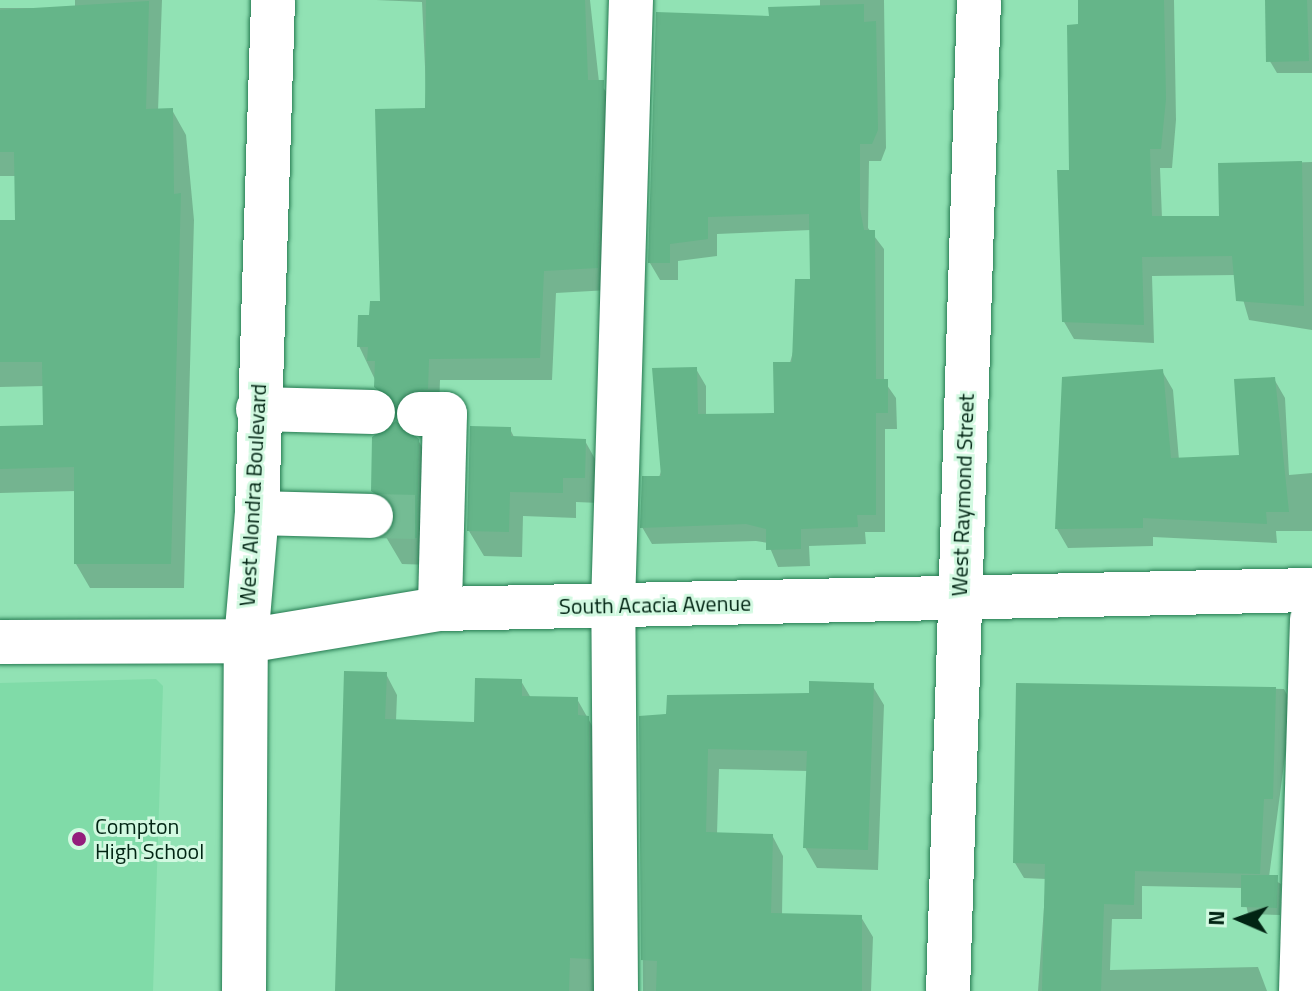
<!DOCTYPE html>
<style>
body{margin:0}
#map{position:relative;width:1312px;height:991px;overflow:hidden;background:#91e2b4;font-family:"Titillium Web",sans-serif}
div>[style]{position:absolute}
.built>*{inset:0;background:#80dba8}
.shadow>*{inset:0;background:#0003}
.building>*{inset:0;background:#65b589}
.minor-tunnel>*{height:44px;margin-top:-22px;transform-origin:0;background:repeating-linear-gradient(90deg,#74bc94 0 44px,transparent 0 66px)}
.roads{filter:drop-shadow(0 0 2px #257a51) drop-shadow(0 0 2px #257a51)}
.minor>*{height:44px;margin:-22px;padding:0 22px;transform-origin:22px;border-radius:22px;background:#fff}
.major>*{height:44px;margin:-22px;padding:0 22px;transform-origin:22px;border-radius:22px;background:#fff}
.dots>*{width:22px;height:22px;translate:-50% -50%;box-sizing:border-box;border:4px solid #d2f9e1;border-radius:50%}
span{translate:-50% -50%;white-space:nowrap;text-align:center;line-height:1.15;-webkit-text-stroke:6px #d2f9e1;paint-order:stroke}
.street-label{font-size:22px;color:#012413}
.poi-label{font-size:22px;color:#012413}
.left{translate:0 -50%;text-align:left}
.north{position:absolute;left:1200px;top:879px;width:80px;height:80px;-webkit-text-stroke:6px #d2f9e1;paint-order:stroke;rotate:272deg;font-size:22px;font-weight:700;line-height:32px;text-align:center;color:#012413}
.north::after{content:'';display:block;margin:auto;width:28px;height:36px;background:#012413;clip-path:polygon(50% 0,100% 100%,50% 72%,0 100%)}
</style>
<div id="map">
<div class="built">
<i style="clip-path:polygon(156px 679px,163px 686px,153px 991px,0 991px,0 683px)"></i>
</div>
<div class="shadow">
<i style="clip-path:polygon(75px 0,162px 0,158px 111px,172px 110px,186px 135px,194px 220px,184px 588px,90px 588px,76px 564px,76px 491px,0 493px,0 428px,45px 427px,45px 386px,0 387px,0 222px,17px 222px,16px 176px,0 176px,0 8px,75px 8px)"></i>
<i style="clip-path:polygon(376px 0,590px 0,599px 82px,615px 104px,609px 290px,556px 293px,552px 380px,440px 380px,439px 410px,409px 426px,389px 409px,359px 346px,382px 304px,427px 110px,422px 2px)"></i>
<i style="clip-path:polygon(820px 0,884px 0,886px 148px,881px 161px,869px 161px,868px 228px,884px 249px,884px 381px,896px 398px,897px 429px,885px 429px,885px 532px,865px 532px,866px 544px,809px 546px,810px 566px,778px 567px,768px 543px,756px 541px,652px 544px,642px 527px,696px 369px,706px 386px,706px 416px,776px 415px,812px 281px,811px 230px,717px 234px,717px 256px,678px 261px,678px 280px,660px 280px,650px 263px,771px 18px,820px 7px)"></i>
<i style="clip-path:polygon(1080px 0,1174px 0,1176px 120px,1172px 168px,1160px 168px,1162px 218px,1221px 218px,1220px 165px,1312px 162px,1312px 330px,1249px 320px,1236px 275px,1152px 276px,1154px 343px,1074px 339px,1063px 320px)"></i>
<i style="clip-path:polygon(1267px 0,1312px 0,1312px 73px,1277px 73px,1268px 58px)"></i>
<i style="clip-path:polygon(1162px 371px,1173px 390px,1179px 460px,1241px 457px,1274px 379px,1285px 398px,1289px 475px,1312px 473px,1312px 531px,1276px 531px,1277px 543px,1153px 537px,1153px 546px,1068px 548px,1057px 529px)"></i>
<i style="clip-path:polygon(510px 429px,515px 439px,585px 441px,599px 466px,599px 503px,576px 502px,576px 518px,523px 516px,522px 557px,484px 556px,469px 531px)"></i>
<i style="clip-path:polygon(418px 440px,434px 468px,432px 565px,402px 564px,386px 537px,395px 522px,373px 490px)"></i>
<i style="clip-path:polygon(386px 674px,397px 695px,396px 721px,475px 724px,521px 681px,531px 698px,577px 699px,599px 738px,601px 991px,337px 991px)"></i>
<i style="clip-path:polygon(872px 685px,884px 705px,878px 870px,817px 868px,805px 847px,808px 771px,719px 769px,717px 834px,772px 835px,783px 856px,782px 915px,861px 917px,873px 937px,871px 991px,643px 991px,641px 718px)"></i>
<i style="clip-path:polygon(1018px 685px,1284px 689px,1292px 704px,1269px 877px,1281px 884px,1280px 915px,1248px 914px,1243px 888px,1142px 886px,1142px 919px,1112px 919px,1110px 970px,1258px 967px,1267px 991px,1038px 991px,1046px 879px,1024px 878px,1015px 863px)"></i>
</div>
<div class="building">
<i style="clip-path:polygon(426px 0,585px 0,588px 80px,604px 80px,598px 268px,544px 271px,540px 358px,429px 359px,428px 389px,407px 392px,396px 405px,374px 387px,375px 361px,367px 361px,368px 347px,357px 347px,358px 315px,369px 315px,370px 301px,380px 301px,375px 109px,425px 108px)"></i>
<i style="clip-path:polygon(1078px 0,1164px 0,1166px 99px,1161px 149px,1150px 149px,1152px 216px,1219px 216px,1218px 163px,1302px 161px,1304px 306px,1236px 301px,1232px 256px,1142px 257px,1144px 325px,1062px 322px,1057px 170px,1069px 170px,1067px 25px,1078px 24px)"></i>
<i style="clip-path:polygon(1265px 0,1307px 0,1309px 61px,1266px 62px)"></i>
<i style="clip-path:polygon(149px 1px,146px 109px,173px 108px,174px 194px,181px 193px,171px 564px,74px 564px,74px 467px,0 469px,0 426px,43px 425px,42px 362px,0 362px,0 220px,15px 220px,14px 152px,0 152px,0 10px)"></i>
<i style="clip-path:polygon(864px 4px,864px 22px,876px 21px,878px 130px,872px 144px,860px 144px,860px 209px,864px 230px,875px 230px,876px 379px,888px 379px,888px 413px,876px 413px,876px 515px,857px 515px,858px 527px,801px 529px,801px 549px,766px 550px,766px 529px,746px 524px,640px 528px,642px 476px,661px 476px,652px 368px,697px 367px,698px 414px,774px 413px,773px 362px,792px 362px,795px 279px,810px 279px,809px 214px,708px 217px,708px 239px,670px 244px,670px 263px,648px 263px,656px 12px,769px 16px,768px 7px)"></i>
<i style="clip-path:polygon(1163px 369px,1171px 458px,1239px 455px,1234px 379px,1275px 377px,1289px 512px,1266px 512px,1267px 524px,1143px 518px,1143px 528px,1055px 529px,1062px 377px)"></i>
<i style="clip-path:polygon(396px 421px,419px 439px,417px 538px,384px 537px,396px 517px,393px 505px,371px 491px,372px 437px)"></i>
<i style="clip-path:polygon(470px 426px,511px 427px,511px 436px,586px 439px,585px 478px,563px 478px,563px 493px,510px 492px,509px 532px,467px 531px)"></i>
<i style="clip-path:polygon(344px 671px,387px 672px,385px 719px,474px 722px,475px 678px,522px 679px,522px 696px,578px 697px,578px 715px,589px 716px,591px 959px,570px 958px,569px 991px,335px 991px)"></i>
<i style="clip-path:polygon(809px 681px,874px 683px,868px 850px,803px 848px,807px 751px,708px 749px,706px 832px,773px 834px,771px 913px,862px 915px,862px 991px,656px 991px,657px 961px,641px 960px,639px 716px,666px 714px,667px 695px,809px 693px)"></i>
<i style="clip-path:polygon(1016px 683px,1276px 687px,1273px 799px,1264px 799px,1260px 874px,1135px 871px,1134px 905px,1104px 904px,1101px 991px,1042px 991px,1045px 864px,1013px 863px)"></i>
<i style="clip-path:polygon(1241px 875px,1278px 875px,1277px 908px,1241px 907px)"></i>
</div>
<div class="minor-tunnel">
<i style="left:371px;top:516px;width:47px;rotate:1.2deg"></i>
</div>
<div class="roads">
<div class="minor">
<i style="left:258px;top:409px;width:115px;rotate:1.5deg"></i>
<i style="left:419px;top:414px;width:26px"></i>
<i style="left:445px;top:414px;width:195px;rotate:91.5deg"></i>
<i style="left:257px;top:513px;width:114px;rotate:1.5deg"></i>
<i style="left:0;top:642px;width:246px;rotate:-0.2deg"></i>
<i style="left:246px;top:641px;width:197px;rotate:-9.4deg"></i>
<i style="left:440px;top:609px;width:872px;rotate:-1.25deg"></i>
<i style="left:616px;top:991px;width:385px;rotate:-90.4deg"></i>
<i style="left:613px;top:606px;width:606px;rotate:-88.3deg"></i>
<i style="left:948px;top:991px;width:991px;rotate:-88.21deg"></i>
<i style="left:1301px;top:991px;width:372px;rotate:-88.3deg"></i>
</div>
<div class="major">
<i style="left:244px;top:991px;width:350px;rotate:-89.7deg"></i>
<i style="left:246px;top:641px;width:128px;rotate:-85.1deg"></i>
<i style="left:257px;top:513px;width:513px;rotate:-88.21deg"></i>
</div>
</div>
<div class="dots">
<i style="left:79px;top:839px;background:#941e7c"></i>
</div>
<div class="street-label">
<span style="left:253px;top:495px;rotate:-87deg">West Alondra Boulevard</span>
<span style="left:963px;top:495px;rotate:-88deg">West Raymond Street</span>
<span style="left:655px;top:605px;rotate:-1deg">South Acacia Avenue</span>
</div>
<div class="poi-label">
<span class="left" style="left:95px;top:839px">Compton<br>High School</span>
</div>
<div class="north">N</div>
</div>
